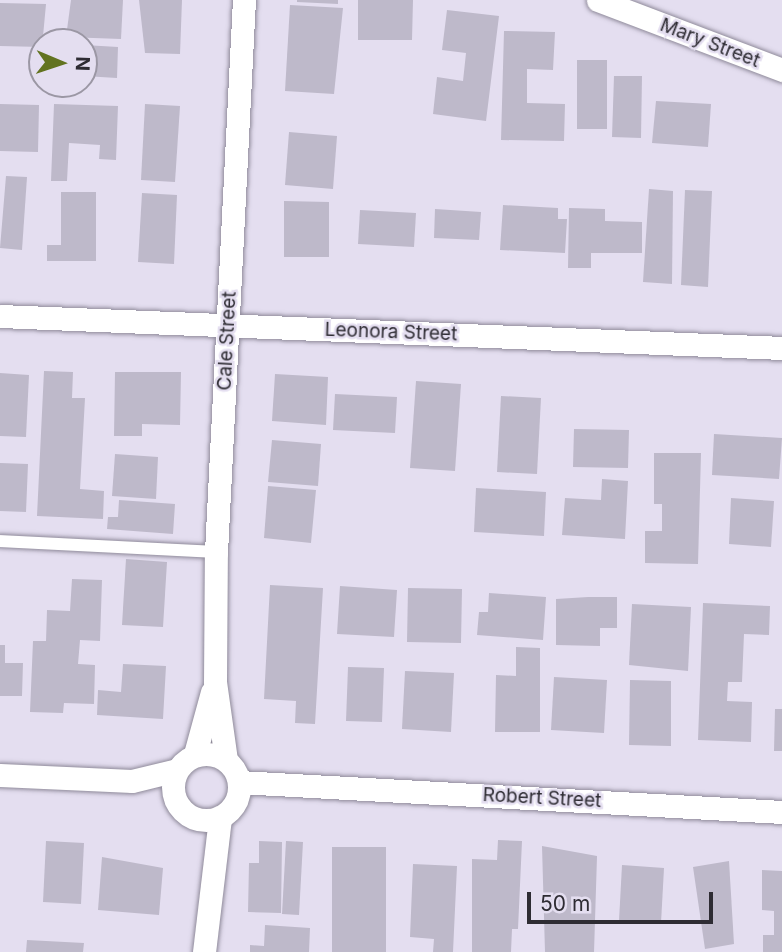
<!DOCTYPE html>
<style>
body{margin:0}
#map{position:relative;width:782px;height:952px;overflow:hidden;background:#e4def0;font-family:Inter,sans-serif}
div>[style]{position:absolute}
.building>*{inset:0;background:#beb9ca}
.roads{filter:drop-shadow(0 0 2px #8f8a9a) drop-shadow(0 0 2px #8f8a9a)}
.service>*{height:12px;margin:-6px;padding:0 6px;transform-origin:6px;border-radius:6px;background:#fff}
.minor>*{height:23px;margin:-11.5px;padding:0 11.5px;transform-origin:11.5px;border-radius:11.5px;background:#fff}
.minor>.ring{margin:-11.5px;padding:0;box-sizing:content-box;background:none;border:23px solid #fff;border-radius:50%}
span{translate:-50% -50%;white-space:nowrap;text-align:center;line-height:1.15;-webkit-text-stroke:5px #e4def0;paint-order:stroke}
.street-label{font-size:19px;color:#2e2c33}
.north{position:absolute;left:28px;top:28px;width:70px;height:70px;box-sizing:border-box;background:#e4def0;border:2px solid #9b97a4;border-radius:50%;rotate:92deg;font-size:19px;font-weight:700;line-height:28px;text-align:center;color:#2e2c33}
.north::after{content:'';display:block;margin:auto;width:24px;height:32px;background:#627320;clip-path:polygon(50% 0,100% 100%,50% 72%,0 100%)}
.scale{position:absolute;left:527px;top:892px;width:186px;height:32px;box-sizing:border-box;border:4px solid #2e2c33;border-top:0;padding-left:9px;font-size:21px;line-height:24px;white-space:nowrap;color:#2e2c33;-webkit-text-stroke:5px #e4def0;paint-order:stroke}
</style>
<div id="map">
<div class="building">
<i style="clip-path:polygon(71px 0,123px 0,121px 39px,66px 37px)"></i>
<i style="clip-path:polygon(139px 0,182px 0,180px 54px,145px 53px)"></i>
<i style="clip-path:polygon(297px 0,338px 0,338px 4px,297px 2px)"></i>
<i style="clip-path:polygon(358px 0,413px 0,412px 40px,358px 40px)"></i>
<i style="clip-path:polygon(0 3px,46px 4px,42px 47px,0 46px)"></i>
<i style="clip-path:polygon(290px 5px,343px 8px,334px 94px,285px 91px)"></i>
<i style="clip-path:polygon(447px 10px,499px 16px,486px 121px,433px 114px,437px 77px,463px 81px,466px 53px,442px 50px)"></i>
<i style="clip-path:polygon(504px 31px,555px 32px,553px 70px,527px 69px,527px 103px,565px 104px,564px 141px,501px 140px)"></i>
<i style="clip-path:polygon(84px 45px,118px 47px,117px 78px,84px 76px)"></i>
<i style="clip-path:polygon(577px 60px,607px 60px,607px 129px,577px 129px)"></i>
<i style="clip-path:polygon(614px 76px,642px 76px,641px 138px,612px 137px)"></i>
<i style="clip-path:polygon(656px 101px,711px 104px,708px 147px,652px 143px)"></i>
<i style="clip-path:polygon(0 104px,39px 105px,38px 152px,0 151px)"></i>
<i style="clip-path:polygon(54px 104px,118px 106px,116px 160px,99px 159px,100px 145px,69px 143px,67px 181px,51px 181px)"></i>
<i style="clip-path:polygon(145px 104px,180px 106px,175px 182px,141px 180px)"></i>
<i style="clip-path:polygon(289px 132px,337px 136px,333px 189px,285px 185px)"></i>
<i style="clip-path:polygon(6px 176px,27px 177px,22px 250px,0 248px)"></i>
<i style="clip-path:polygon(649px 189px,673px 191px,672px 284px,643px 282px)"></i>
<i style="clip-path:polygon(685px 190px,712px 191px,708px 287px,681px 285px)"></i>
<i style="clip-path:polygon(61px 192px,96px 192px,96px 261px,47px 261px,47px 245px,61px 245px)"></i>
<i style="clip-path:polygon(142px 193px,177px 195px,174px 264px,138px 262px)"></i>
<i style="clip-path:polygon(284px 201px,329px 202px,329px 257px,284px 257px)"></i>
<i style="clip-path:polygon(503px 205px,558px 208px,558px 219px,567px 219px,565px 253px,500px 250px)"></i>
<i style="clip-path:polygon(569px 208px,605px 209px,605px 221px,642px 222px,642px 253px,591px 253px,591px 268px,568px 268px)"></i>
<i style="clip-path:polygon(435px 209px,481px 212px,479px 240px,434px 238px)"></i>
<i style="clip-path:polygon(360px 210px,416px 213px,414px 247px,358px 244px)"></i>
<i style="clip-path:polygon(44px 371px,73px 372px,72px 398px,85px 398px,80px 489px,104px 491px,103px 519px,37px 516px)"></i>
<i style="clip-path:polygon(115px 372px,181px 372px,180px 425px,142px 424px,142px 436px,114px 436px)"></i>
<i style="clip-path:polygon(0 373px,29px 375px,26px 437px,0 436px)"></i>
<i style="clip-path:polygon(275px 374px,328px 377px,326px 425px,272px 421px)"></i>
<i style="clip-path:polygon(416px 381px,461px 384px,455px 471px,410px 468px)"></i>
<i style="clip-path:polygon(335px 394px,397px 397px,395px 433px,333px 430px)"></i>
<i style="clip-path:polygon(501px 396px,541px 398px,537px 474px,497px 472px)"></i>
<i style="clip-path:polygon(574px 429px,629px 430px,628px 468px,573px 467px)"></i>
<i style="clip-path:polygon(714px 434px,782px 438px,779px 479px,712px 475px)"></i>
<i style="clip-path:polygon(272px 440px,321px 444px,318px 486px,268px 482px)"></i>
<i style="clip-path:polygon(654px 453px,701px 453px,698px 564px,645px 563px,645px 531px,662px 531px,662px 504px,654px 504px)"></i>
<i style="clip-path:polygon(115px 454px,158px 457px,156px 499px,112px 496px)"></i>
<i style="clip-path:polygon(0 463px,28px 464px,26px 512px,0 511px)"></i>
<i style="clip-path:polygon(602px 479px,628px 481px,625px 539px,562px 535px,565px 498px,601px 500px)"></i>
<i style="clip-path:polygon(268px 486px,316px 490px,311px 543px,264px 538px)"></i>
<i style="clip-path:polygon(476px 488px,546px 492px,544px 536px,474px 532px)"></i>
<i style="clip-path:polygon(731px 498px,774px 501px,771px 547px,729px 544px)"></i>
<i style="clip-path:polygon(119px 500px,175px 504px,173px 534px,107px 529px,108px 517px,118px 517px)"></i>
<i style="clip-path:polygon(126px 559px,167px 562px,163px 627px,122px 625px)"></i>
<i style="clip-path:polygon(72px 579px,102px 580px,100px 641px,80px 640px,78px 664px,95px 665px,94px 704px,64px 703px,63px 713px,30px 712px,33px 641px,46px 641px,47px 610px,70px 611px)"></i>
<i style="clip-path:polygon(270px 585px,323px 588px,315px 724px,295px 723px,296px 701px,264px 699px)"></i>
<i style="clip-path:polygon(340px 586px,397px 590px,394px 637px,337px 634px)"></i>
<i style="clip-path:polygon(408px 588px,462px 589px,461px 643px,407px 642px)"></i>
<i style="clip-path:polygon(489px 593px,546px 597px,543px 640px,477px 635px,479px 612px,488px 612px)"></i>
<i style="clip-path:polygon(588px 597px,617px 597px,617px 628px,600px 628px,600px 646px,556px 645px,556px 599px)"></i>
<i style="clip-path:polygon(703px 603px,770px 606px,769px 635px,744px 634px,742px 682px,728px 682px,727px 701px,752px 702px,751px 742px,698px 740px)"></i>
<i style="clip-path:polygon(632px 604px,691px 607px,688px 671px,629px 665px)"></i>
<i style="clip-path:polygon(0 645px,5px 645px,5px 663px,23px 663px,22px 696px,0 696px)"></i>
<i style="clip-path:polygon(516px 647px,540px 648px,540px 732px,495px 732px,496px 675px,516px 676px)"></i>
<i style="clip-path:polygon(123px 664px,166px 666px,163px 719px,97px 715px,98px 690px,121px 692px)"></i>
<i style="clip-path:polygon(348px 667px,384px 668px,382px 722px,346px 721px)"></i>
<i style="clip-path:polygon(405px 671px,454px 673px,451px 732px,402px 729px)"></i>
<i style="clip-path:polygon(554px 677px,607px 680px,604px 733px,551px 730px)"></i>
<i style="clip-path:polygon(630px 680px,671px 681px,671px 746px,629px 745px)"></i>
<i style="clip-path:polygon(775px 709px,782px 709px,782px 751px,774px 751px)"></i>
<i style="clip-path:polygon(498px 840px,522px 841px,518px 929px,512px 929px,511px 952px,472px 952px,472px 859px,497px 860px)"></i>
<i style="clip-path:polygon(46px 841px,84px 843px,81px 904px,43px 902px)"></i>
<i style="clip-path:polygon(259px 841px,282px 842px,281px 913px,248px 912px,249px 863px,259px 863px)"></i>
<i style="clip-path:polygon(286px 841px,303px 842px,299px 915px,282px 914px)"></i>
<i style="clip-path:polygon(542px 846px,597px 856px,594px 952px,545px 952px)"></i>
<i style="clip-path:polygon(332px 847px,386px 847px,386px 952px,332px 952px)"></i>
<i style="clip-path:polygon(102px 857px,163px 868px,159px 915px,98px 910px)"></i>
<i style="clip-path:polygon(729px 861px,734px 944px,705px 949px,693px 867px)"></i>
<i style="clip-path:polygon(413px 864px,457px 866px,453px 952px,433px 952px,434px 939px,410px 937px)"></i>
<i style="clip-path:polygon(622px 865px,664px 868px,661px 923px,619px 921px)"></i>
<i style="clip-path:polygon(762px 870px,782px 871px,782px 952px,763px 952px,763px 935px,774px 935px,774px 911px,762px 910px)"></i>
<i style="clip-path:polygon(265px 925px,310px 928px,309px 952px,250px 952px,250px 945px,264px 946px)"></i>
<i style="clip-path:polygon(27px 940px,84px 943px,83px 952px,26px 952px)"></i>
</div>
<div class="roads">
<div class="service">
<i style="left:0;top:541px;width:216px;rotate:2.9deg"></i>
</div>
<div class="minor">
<i style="left:598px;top:0;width:197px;rotate:20.8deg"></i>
<i style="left:0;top:316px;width:783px;rotate:2.34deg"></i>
<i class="ring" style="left:173px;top:754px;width:43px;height:43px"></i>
<i style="left:195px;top:754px;width:64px;rotate:-74.7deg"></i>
<i style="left:226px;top:760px;width:79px;rotate:-98deg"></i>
<i style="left:215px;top:682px;width:130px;rotate:-89.6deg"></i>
<i style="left:216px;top:552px;width:553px;rotate:-87.1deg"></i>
<i style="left:0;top:775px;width:132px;rotate:2.6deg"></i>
<i style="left:132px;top:781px;width:46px;rotate:-13.7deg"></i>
<i style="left:239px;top:782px;width:544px;rotate:3.16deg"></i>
<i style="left:204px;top:952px;width:136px;rotate:-83.2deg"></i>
</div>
</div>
<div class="street-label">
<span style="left:710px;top:43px;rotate:21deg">Mary Street</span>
<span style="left:391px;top:332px;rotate:2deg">Leonora Street</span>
<span style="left:227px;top:341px;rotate:-87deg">Cale Street</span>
<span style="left:542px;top:798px;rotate:3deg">Robert Street</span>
</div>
<div class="north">N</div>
<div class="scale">50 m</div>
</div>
